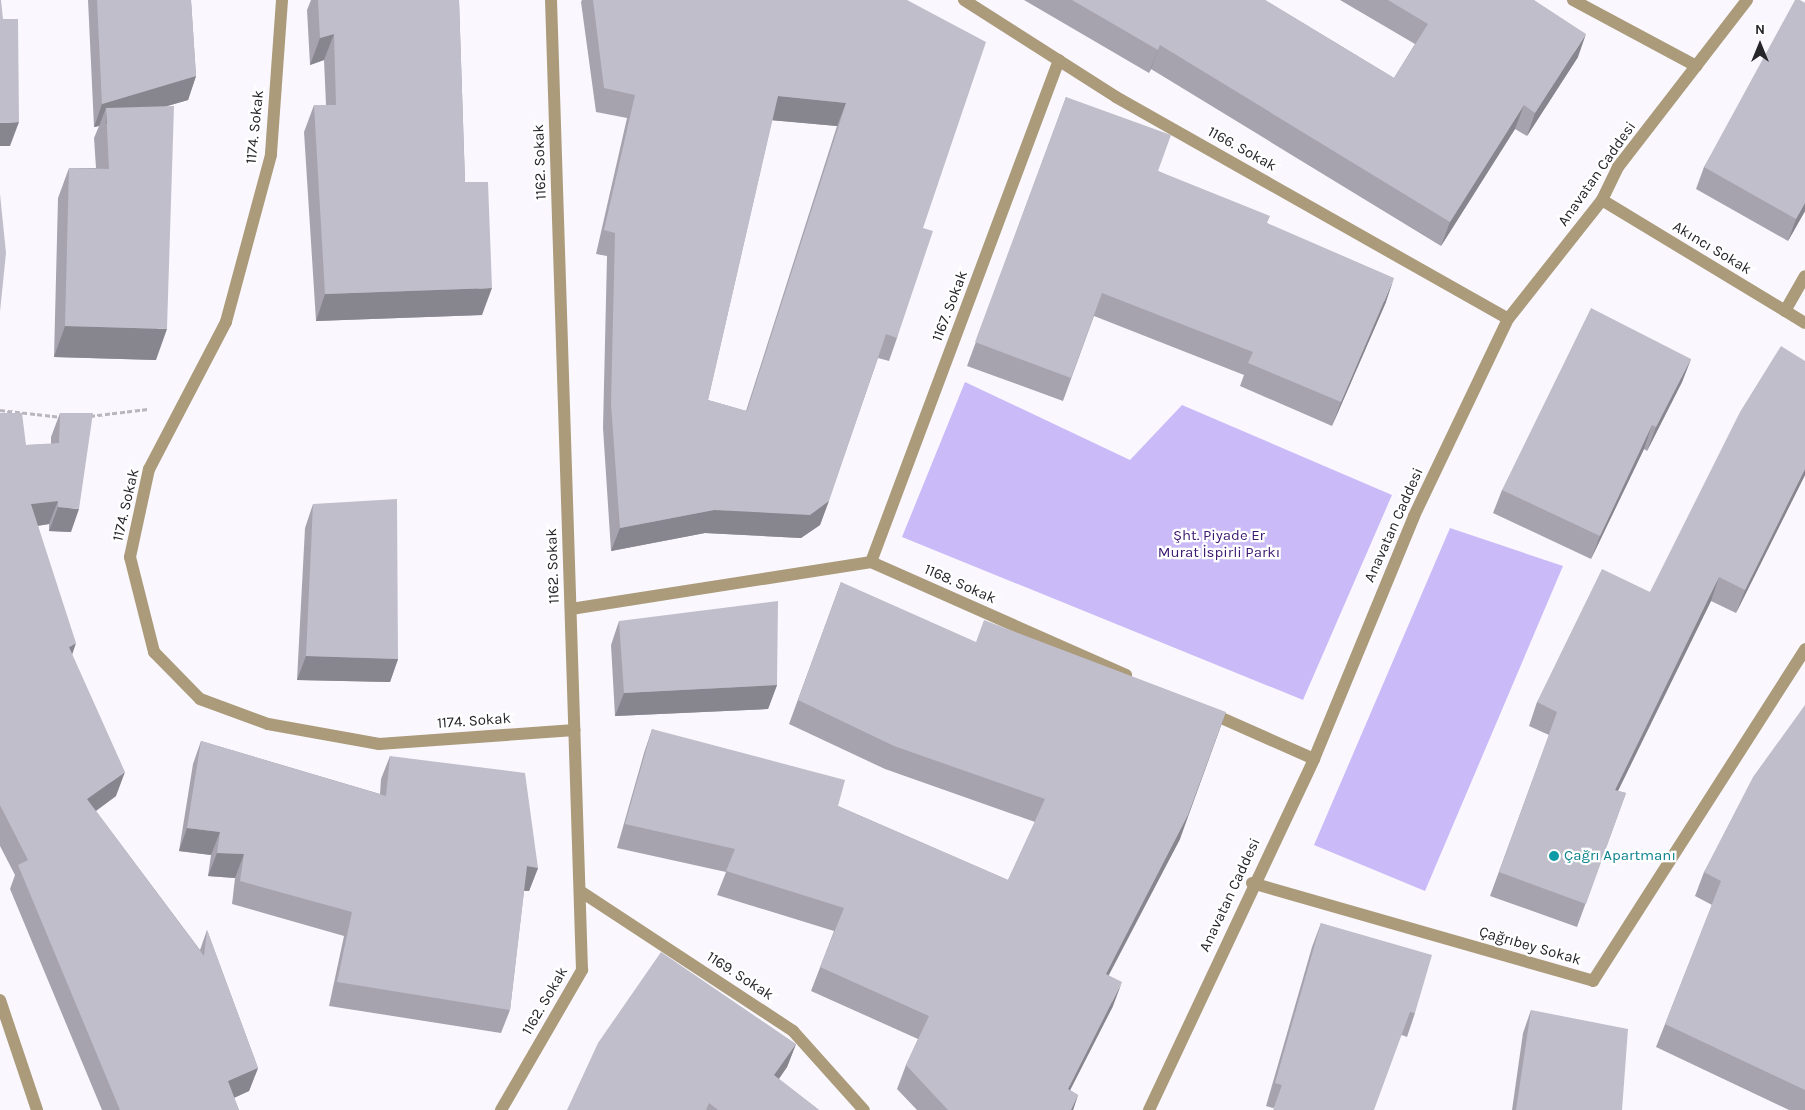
<!DOCTYPE html>
<meta charset="utf-8">
<style>
body{margin:0}
#map{position:relative;width:1805px;height:1110px;overflow:hidden;background:#faf8fe;font-family:Karla,sans-serif}
div>[style]{position:absolute}
.green>*{inset:0;background:#cabbf8}
.path>*{height:3px;margin-top:-1.5px;transform-origin:0;background:repeating-linear-gradient(90deg,#b9b7bd 0 5px,transparent 0 7.5px)}
.minor>*{height:12px;margin:-6px;padding:0 6px;transform-origin:6px;border-radius:6px;background:#ab9b7a}
.wall>*{inset:0;background:#a6a3af}
.shaded-wall>*{inset:0;background:#87858e}
.building>*{inset:0;background:#c1becb}
.dots>*{width:14px;height:14px;translate:-50% -50%;box-sizing:border-box;border:2px solid #fff;border-radius:50%}
span{translate:-50% -50%;white-space:nowrap;text-align:center;line-height:1.15;-webkit-text-stroke:4.5px #fff;paint-order:stroke}
.street-label{font-size:15px;color:#26252a}
.park-label{font-size:15px;color:#3c1971}
.culture-label{font-size:15px;color:#0d838f}
.left{translate:0 -50%;text-align:left}
.north{position:absolute;left:1735px;top:20px;width:50px;height:50px;-webkit-text-stroke:4px #fff;paint-order:stroke;rotate:0deg;font-size:14px;font-weight:700;line-height:20px;text-align:center;color:#26252a}
.north::after{content:'';display:block;margin:auto;width:18px;height:22px;background:#26252a;clip-path:polygon(50% 0,100% 100%,50% 72%,0 100%)}
</style>
<div id="map">
<div class="green">
<i style="clip-path:polygon(965px 382px,1130px 460px,1182px 405px,1392px 495px,1303px 700px,902px 537px)"></i>
<i style="clip-path:polygon(1450px 528px,1563px 566px,1425px 891px,1314px 845px)"></i>
</div>
<div class="path">
<i style="left:0;top:410px;width:62px;rotate:6.4deg"></i>
<i style="left:90px;top:416px;width:58px;rotate:-6.9deg"></i>
</div>
<div class="minor">
<i style="left:282px;top:0;width:155px;rotate:94.1deg"></i>
<i style="left:271px;top:155px;width:173px;rotate:105.1deg"></i>
<i style="left:226px;top:322px;width:166px;rotate:117.6deg"></i>
<i style="left:149px;top:469px;width:90px;rotate:102.2deg"></i>
<i style="left:130px;top:557px;width:98px;rotate:75.8deg"></i>
<i style="left:154px;top:652px;width:66px;rotate:45.6deg"></i>
<i style="left:200px;top:699px;width:72px;rotate:20.2deg"></i>
<i style="left:268px;top:724px;width:113px;rotate:10.2deg"></i>
<i style="left:379px;top:744px;width:196px;rotate:-4.1deg"></i>
<i style="left:964px;top:0;width:180px;rotate:32.5deg"></i>
<i style="left:1116px;top:97px;width:450px;rotate:29.5deg"></i>
<i style="left:1573px;top:0;width:140px;rotate:28.2deg"></i>
<i style="left:1602px;top:200px;width:237px;rotate:31.2deg"></i>
<i style="left:1785px;top:311px;width:40px;rotate:-60.3deg"></i>
<i style="left:871px;top:562px;width:536px;rotate:-69.47deg"></i>
<i style="left:571px;top:609px;width:304px;rotate:-8.9deg"></i>
<i style="left:871px;top:562px;width:279px;rotate:23.9deg"></i>
<i style="left:1208px;top:712px;width:116px;rotate:23.9deg"></i>
<i style="left:1252px;top:883px;width:355px;rotate:16deg"></i>
<i style="left:1593px;top:981px;width:394px;rotate:-57.4deg"></i>
<i style="left:580px;top:891px;width:255px;rotate:33.3deg"></i>
<i style="left:793px;top:1031px;width:106px;rotate:48.1deg"></i>
<i style="left:0;top:1000px;width:116px;rotate:71.4deg"></i>
<i style="left:501px;top:1110px;width:162px;rotate:-59.9deg"></i>
<i style="left:582px;top:970px;width:970px;rotate:-91.83deg"></i>
<i style="left:1149px;top:1110px;width:388px;rotate:-64.8deg"></i>
<i style="left:1314px;top:759px;width:263px;rotate:-67.6deg"></i>
<i style="left:1414px;top:516px;width:218px;rotate:-64.5deg"></i>
<i style="left:1508px;top:319px;width:152px;rotate:-51.7deg"></i>
<i style="left:1602px;top:200px;width:37px;rotate:-64deg"></i>
<i style="left:1618px;top:167px;width:211px;rotate:-52.3deg"></i>
</div>
<div class="wall">
<i style="clip-path:polygon(88px 0,191px 0,196px 76px,188px 100px,167px 106px,156px 360px,54px 357px,58px 198px,69px 168px,96px 168px,94px 138px,99px 126px,94px 127px)"></i>
<i style="clip-path:polygon(311px 0,459px 0,465px 182px,482px 315px,316px 321px,304px 132px,314px 105px,326px 105px,324px 60px,310px 65px,307px 10px)"></i>
<i style="clip-path:polygon(evenodd,582px 0,907px 0,923px 228px,897px 338px,889px 361px,878px 358px,820px 525px,801px 538px,705px 533px,611px 551px,603px 428px,607px 256px,596px 254px,627px 118px,596px 112px,581px 2px,582px 0,772px 120px,837px 126px,746px 411px,708px 400px,772px 120px)"></i>
<i style="clip-path:polygon(1024px 0,1265px 0,1394px 78px,1415px 44px,1340px 0,1534px 0,1578px 57px,1527px 136px,1515px 129px,1441px 246px,1151px 69px,1149px 73px)"></i>
<i style="clip-path:polygon(1805px 2px,1805px 211px,1788px 241px,1696px 189px,1704px 167px)"></i>
<i style="clip-path:polygon(1066px 97px,1158px 171px,1267px 223px,1386px 302px,1332px 426px,1240px 386px,1244px 375px,1094px 316px,1063px 401px,967px 366px)"></i>
<i style="clip-path:polygon(1691px 359px,1682px 382px,1647px 451px,1644px 449px,1591px 559px,1493px 513px,1502px 490px)"></i>
<i style="clip-path:polygon(1805px 361px,1805px 475px,1736px 613px,1711px 601px,1618px 791px,1626px 793px,1577px 927px,1490px 896px,1549px 735px,1529px 726px,1537px 702px,1650px 592px)"></i>
<i style="clip-path:polygon(0 413px,26px 445px,51px 444px,51px 437px,60px 413px,71px 532px,49px 531px,49px 524px,38px 526px,72px 655px,116px 796px,96px 811px,200px 950px,207px 930px,258px 1068px,249px 1091px,234px 1098px,239px 1110px,102px 1110px,10px 889px,15px 875px,0 846px)"></i>
<i style="clip-path:polygon(313px 504px,398px 659px,390px 682px,297px 680px,305px 528px)"></i>
<i style="clip-path:polygon(841px 582px,1180px 839px,1109px 975px,1113px 1006px,1070px 1090px,1078px 1095px,1073px 1110px,917px 1110px,897px 1089px,906px 1065px,918px 1039px,811px 991px,834px 931px,717px 895px,726px 872px,617px 848px,644px 753px,652px 729px,838px 806px,1008px 880px,1035px 822px,885px 769px,789px 724px)"></i>
<i style="clip-path:polygon(619px 621px,777px 685px,768px 709px,615px 716px,611px 645px)"></i>
<i style="clip-path:polygon(1805px 705px,1805px 1110px,1789px 1110px,1656px 1047px,1712px 905px,1695px 896px,1704px 872px)"></i>
<i style="clip-path:polygon(201px 741px,380px 794px,381px 779px,390px 756px,538px 868px,529px 891px,524px 891px,510px 1010px,501px 1033px,329px 1006px,344px 936px,232px 904px,235px 878px,208px 876px,211px 855px,179px 851px,193px 764px)"></i>
<i style="clip-path:polygon(1321px 923px,1415px 1013px,1407px 1037px,1402px 1035px,1273px 1108px,1266px 1106px,1312px 947px)"></i>
<i style="clip-path:polygon(1531px 1010px,1622px 1110px,1512px 1110px,1523px 1033px)"></i>
<i style="clip-path:polygon(796px 1044px,787px 1067px,779px 1079px,819px 1110px,567px 1110px)"></i>
</div>
<div class="shaded-wall">
<i style="clip-path:polygon(334px 34px,324px 60px,310px 65px,320px 38px)"></i>
<i style="clip-path:polygon(1586px 34px,1578px 57px,1527px 136px,1535px 113px)"></i>
<i style="clip-path:polygon(1160px 45px,1151px 69px,1149px 73px,1158px 50px)"></i>
<i style="clip-path:polygon(196px 76px,188px 100px,106px 124px,106px 108px,99px 126px,94px 127px,102px 104px)"></i>
<i style="clip-path:polygon(778px 96px,846px 103px,837px 126px,769px 120px)"></i>
<i style="clip-path:polygon(1524px 105px,1515px 129px,1441px 246px,1450px 222px)"></i>
<i style="clip-path:polygon(19px 122px,10px 146px,0 146px,0 123px)"></i>
<i style="clip-path:polygon(1805px 203px,1805px 211px,1788px 241px,1796px 219px)"></i>
<i style="clip-path:polygon(1394px 278px,1386px 302px,1332px 426px,1341px 402px)"></i>
<i style="clip-path:polygon(492px 288px,482px 315px,316px 321px,325px 294px)"></i>
<i style="clip-path:polygon(65px 326px,167px 329px,156px 360px,54px 357px)"></i>
<i style="clip-path:polygon(1691px 359px,1682px 382px,1647px 451px,1656px 427px)"></i>
<i style="clip-path:polygon(1652px 425px,1644px 449px,1591px 559px,1600px 536px)"></i>
<i style="clip-path:polygon(1805px 469px,1805px 475px,1736px 613px,1745px 590px)"></i>
<i style="clip-path:polygon(58px 501px,49px 524px,22px 528px,31px 504px)"></i>
<i style="clip-path:polygon(829px 501px,820px 525px,801px 538px,705px 533px,611px 551px,620px 528px,714px 510px)"></i>
<i style="clip-path:polygon(58px 507px,79px 509px,71px 532px,49px 531px)"></i>
<i style="clip-path:polygon(1719px 577px,1711px 601px,1607px 813px,1615px 790px)"></i>
<i style="clip-path:polygon(76px 643px,68px 667px,69px 647px)"></i>
<i style="clip-path:polygon(306px 656px,398px 659px,390px 682px,297px 680px)"></i>
<i style="clip-path:polygon(777px 685px,768px 709px,615px 716px,624px 693px)"></i>
<i style="clip-path:polygon(1226px 712px,1180px 839px,1097px 997px,1106px 974px)"></i>
<i style="clip-path:polygon(125px 772px,116px 796px,79px 823px,87px 799px)"></i>
<i style="clip-path:polygon(187px 828px,220px 832px,211px 855px,179px 851px)"></i>
<i style="clip-path:polygon(217px 853px,244px 854px,235px 878px,208px 876px)"></i>
<i style="clip-path:polygon(527px 866px,538px 868px,529px 891px,518px 890px)"></i>
<i style="clip-path:polygon(1122px 982px,1113px 1006px,1060px 1110px,1068px 1089px)"></i>
<i style="clip-path:polygon(796px 1044px,787px 1067px,765px 1098px,774px 1075px)"></i>
<i style="clip-path:polygon(258px 1068px,249px 1091px,220px 1104px,228px 1081px)"></i>
<i style="clip-path:polygon(1078px 1095px,1073px 1110px,1071px 1110px)"></i>
</div>
<div class="building">
<i style="clip-path:polygon(0 0,1px 0,3px 19px,18px 19px,19px 122px,0 123px)"></i>
<i style="clip-path:polygon(97px 0,191px 0,196px 76px,102px 104px)"></i>
<i style="clip-path:polygon(318px 0,459px 0,465px 182px,488px 182px,492px 288px,325px 294px,314px 105px,336px 105px,334px 34px,320px 38px)"></i>
<i style="clip-path:polygon(evenodd,593px 0,907px 0,986px 42px,923px 228px,933px 231px,897px 338px,886px 334px,829px 501px,810px 515px,714px 510px,620px 528px,611px 404px,615px 233px,604px 230px,635px 95px,604px 88px,593px 0,778px 96px,846px 103px,747px 411px,708px 400px,778px 96px)"></i>
<i style="clip-path:polygon(1072px 0,1265px 0,1394px 78px,1428px 24px,1388px 0,1534px 0,1586px 34px,1535px 113px,1524px 105px,1450px 222px,1160px 45px,1158px 50px)"></i>
<i style="clip-path:polygon(1795px 0,1800px 0,1805px 3px,1805px 2px,1805px 203px,1796px 219px,1704px 167px)"></i>
<i style="clip-path:polygon(1066px 97px,1171px 135px,1158px 171px,1270px 216px,1267px 223px,1394px 278px,1341px 402px,1248px 363px,1253px 352px,1102px 293px,1071px 378px,975px 342px)"></i>
<i style="clip-path:polygon(174px 106px,167px 329px,65px 326px,69px 168px,109px 169px,106px 108px)"></i>
<i style="clip-path:polygon(0 194px,6px 253px,0 312px)"></i>
<i style="clip-path:polygon(1591px 308px,1691px 359px,1656px 427px,1652px 425px,1600px 536px,1502px 490px)"></i>
<i style="clip-path:polygon(1781px 346px,1805px 361px,1805px 469px,1745px 590px,1719px 577px,1615px 790px,1626px 793px,1586px 904px,1499px 872px,1557px 712px,1537px 702px,1602px 569px,1650px 592px,1740px 412px)"></i>
<i style="clip-path:polygon(0 413px,22px 413px,26px 445px,59px 443px,60px 413px,93px 413px,79px 509px,58px 507px,58px 501px,31px 504px,76px 643px,69px 647px,125px 772px,87px 799px,204px 956px,207px 930px,258px 1068px,228px 1081px,239px 1110px,120px 1110px,18px 865px,28px 860px,0 805px)"></i>
<i style="clip-path:polygon(397px 499px,398px 659px,306px 656px,313px 504px)"></i>
<i style="clip-path:polygon(841px 582px,976px 642px,984px 620px,1226px 712px,1188px 815px,1106px 974px,1122px 982px,1068px 1089px,1078px 1095px,1071px 1110px,948px 1110px,906px 1065px,929px 1016px,820px 967px,844px 908px,726px 871px,735px 849px,625px 824px,652px 729px,845px 780px,838px 806px,1008px 880px,1045px 799px,894px 746px,798px 700px)"></i>
<i style="clip-path:polygon(778px 601px,777px 685px,624px 693px,619px 621px)"></i>
<i style="clip-path:polygon(1805px 705px,1805px 1090px,1665px 1024px,1721px 881px,1704px 872px,1753px 777px)"></i>
<i style="clip-path:polygon(201px 741px,386px 796px,390px 756px,525px 773px,538px 868px,527px 866px,510px 1010px,337px 982px,352px 912px,240px 881px,244px 854px,217px 853px,220px 832px,187px 828px)"></i>
<i style="clip-path:polygon(1321px 923px,1432px 955px,1415px 1013px,1410px 1012px,1374px 1110px,1273px 1110px,1282px 1085px,1275px 1083px)"></i>
<i style="clip-path:polygon(661px 952px,796px 1044px,774px 1075px,819px 1110px,718px 1110px,709px 1103px,706px 1110px,567px 1110px,598px 1043px)"></i>
<i style="clip-path:polygon(1531px 1010px,1628px 1029px,1622px 1110px,1516px 1110px)"></i>
</div>
<div class="dots">
<i style="left:1554px;top:856px;background:#0f9aa8"></i>
</div>
<div class="street-label">
<span style="left:255px;top:127px;rotate:-84deg">1174. Sokak</span>
<span style="left:1242px;top:149px;rotate:29deg">1166. Sokak</span>
<span style="left:540px;top:162px;rotate:-92deg">1162. Sokak</span>
<span style="left:1597px;top:174px;rotate:-55deg">Anavatan Caddesi</span>
<span style="left:1712px;top:248px;rotate:31deg">Akıncı Sokak</span>
<span style="left:950px;top:306px;rotate:-69deg">1167. Sokak</span>
<span style="left:126px;top:505px;rotate:-77deg">1174. Sokak</span>
<span style="left:1394px;top:525px;rotate:-66deg">Anavatan Caddesi</span>
<span style="left:553px;top:566px;rotate:-92deg">1162. Sokak</span>
<span style="left:960px;top:584px;rotate:24deg">1168. Sokak</span>
<span style="left:474px;top:721px;rotate:-4deg">1174. Sokak</span>
<span style="left:1230px;top:895px;rotate:-65deg">Anavatan Caddesi</span>
<span style="left:1530px;top:946px;rotate:16deg">Çağrıbey Sokak</span>
<span style="left:740px;top:976px;rotate:33deg">1169. Sokak</span>
<span style="left:545px;top:1001px;rotate:-60deg">1162. Sokak</span>
</div>
<div class="park-label">
<span style="left:1219px;top:544px">Şht. Piyade Er<br>Murat İspirli Parkı</span>
</div>
<div class="culture-label">
<span class="left" style="left:1564px;top:856px">Çağrı Apartmanı</span>
</div>
<div class="north">N</div>
</div>
